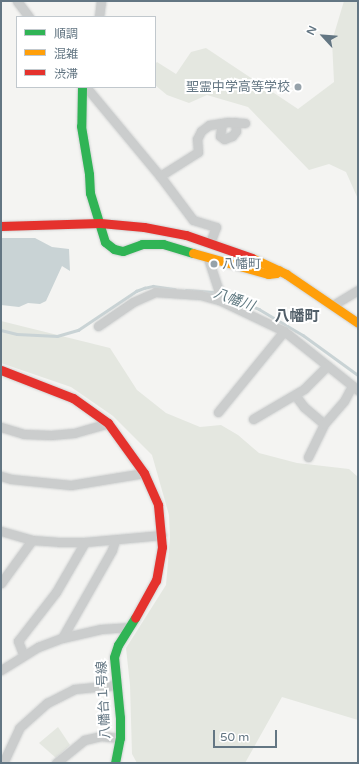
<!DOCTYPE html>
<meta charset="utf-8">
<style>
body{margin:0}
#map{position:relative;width:359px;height:764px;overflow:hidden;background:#f4f4f2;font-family:"Varela Round","Noto Sans JP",sans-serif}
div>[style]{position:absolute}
.green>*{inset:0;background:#e4e7e0}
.water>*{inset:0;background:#c9d3d5}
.stream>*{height:2.5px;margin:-1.25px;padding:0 1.25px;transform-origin:1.25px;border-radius:1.25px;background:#c9d3d5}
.roads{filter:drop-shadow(0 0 1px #d0d2d2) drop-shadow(0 0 1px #d0d2d2)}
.street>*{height:9px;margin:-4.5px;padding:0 4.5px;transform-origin:4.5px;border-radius:4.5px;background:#cbcdcd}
.fast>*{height:9px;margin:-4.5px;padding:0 4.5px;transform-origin:4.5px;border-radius:4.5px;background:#30b455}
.slow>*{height:9px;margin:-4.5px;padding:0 4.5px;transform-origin:4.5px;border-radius:4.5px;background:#ff9f0a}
.jam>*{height:9px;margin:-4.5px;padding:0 4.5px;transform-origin:4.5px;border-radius:4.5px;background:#e5322d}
.dots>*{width:11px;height:11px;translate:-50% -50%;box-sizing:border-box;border:2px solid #fff;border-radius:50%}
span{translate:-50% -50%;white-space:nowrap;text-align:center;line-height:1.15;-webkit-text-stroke:4px #fff;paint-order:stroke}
.poi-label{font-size:13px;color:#637683}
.right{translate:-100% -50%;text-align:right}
.left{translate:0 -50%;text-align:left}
.street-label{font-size:13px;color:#637683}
.water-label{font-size:14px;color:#5f7880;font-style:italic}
.quarter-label{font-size:15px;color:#515e68;font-weight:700}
.frame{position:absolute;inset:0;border:2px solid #637683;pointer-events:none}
.legend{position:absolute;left:16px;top:16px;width:140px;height:72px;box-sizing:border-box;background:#fff;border:1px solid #c1c8cd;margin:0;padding:5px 7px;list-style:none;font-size:12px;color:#637683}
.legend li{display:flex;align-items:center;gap:8px;height:20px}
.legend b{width:20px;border:1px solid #c1c8cd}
.north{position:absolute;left:303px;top:16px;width:40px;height:40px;-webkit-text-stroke:3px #fff;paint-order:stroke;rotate:296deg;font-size:11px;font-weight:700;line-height:16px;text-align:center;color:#637683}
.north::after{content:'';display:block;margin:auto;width:14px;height:18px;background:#637683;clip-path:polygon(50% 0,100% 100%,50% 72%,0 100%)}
.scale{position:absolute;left:213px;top:730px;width:64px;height:18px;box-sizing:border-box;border:2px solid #637683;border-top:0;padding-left:5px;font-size:12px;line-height:14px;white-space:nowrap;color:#637683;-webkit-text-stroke:3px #fff;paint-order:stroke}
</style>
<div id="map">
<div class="green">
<i style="clip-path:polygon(344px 1px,358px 2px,358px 199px,346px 172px,329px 164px,309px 170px,248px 107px,207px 95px,189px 103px,167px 95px,155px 85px,155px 64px,157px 62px,176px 74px,191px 52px,206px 48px,298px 109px,334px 82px,332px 41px)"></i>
<i style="clip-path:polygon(1px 321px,110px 348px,137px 390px,166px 413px,200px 427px,221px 425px,238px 435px,259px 453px,297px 463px,349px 469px,358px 477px,358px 720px,282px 697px,245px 763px,137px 763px,132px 754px,130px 685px,126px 648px,166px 585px,170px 537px,169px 515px,152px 455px,113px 416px,71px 387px,1px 363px)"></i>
<i style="clip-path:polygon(58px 727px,70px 745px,56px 758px,39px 743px)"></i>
</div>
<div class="water">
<i style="clip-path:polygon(1px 238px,35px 238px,52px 247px,69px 249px,70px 271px,62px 266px,46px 301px,40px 304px,28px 303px,19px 307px,1px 305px)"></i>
</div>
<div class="stream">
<i style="left:186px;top:290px;width:31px;rotate:4deg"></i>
<i style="left:221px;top:294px;width:41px;rotate:21.5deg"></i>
<i style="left:259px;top:309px;width:51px;rotate:30.6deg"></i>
<i style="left:303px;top:335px;width:68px;rotate:36deg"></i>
<i style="left:1px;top:330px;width:16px;rotate:14deg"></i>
<i style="left:17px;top:334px;width:40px;rotate:2.9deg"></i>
<i style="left:57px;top:336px;width:22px;rotate:-16deg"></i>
<i style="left:78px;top:330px;width:70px;rotate:-33.9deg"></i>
<i style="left:136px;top:291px;width:9px;rotate:-21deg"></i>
<i style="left:144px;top:288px;width:9px;rotate:-13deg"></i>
<i style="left:153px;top:286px;width:22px;rotate:8deg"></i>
</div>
<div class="roads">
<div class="street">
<i style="left:17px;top:1px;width:20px;rotate:53deg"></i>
<i style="left:99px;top:17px;width:16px;rotate:-83deg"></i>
<i style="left:86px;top:87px;width:116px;rotate:50.3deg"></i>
<i style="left:160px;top:176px;width:55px;rotate:53.1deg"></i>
<i style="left:193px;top:220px;width:24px;rotate:17deg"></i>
<i style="left:216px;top:227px;width:17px;rotate:111deg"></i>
<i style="left:222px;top:123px;width:13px;rotate:99deg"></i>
<i style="left:220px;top:136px;width:5px;rotate:37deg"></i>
<i style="left:224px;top:139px;width:9px;rotate:-21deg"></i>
<i style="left:232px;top:136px;width:6px;rotate:-51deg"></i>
<i style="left:236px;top:131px;width:9px;rotate:-96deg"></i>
<i style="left:160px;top:176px;width:45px;rotate:-32.3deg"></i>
<i style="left:198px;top:152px;width:13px;rotate:-94deg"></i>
<i style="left:197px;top:139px;width:9px;rotate:-63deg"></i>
<i style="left:201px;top:131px;width:10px;rotate:-37deg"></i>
<i style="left:209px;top:125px;width:19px;rotate:-9deg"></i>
<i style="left:228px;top:122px;width:17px;rotate:3deg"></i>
<i style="left:208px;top:258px;width:32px;rotate:72deg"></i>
<i style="left:218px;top:288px;width:12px;rotate:85deg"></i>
<i style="left:219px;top:300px;width:72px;rotate:25.5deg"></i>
<i style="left:284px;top:331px;width:95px;rotate:38.6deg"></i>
<i style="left:333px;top:305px;width:29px;rotate:-31deg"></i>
<i style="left:98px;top:326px;width:42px;rotate:-34.4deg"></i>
<i style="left:133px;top:302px;width:24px;rotate:-24deg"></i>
<i style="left:155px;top:292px;width:45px;rotate:3.8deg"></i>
<i style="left:200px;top:295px;width:20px;rotate:15deg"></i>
<i style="left:295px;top:395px;width:15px;rotate:53deg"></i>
<i style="left:304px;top:407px;width:26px;rotate:40deg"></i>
<i style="left:218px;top:412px;width:104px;rotate:-50.8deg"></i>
<i style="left:253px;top:419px;width:59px;rotate:-30.5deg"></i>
<i style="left:304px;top:389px;width:33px;rotate:-45deg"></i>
<i style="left:1px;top:427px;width:24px;rotate:17deg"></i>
<i style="left:24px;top:434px;width:27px;rotate:2deg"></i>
<i style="left:51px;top:435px;width:23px;rotate:-5deg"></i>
<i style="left:74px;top:433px;width:35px;rotate:-16deg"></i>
<i style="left:308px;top:457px;width:37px;rotate:-64deg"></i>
<i style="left:324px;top:424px;width:30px;rotate:-49deg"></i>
<i style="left:344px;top:401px;width:17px;rotate:-62deg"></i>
<i style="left:1px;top:476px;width:10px;rotate:17deg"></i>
<i style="left:11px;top:479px;width:60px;rotate:5.7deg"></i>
<i style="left:71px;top:485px;width:74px;rotate:-9.3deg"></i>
<i style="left:1px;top:531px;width:32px;rotate:16deg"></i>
<i style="left:32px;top:540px;width:27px;rotate:4deg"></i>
<i style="left:59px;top:542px;width:26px"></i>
<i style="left:85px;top:542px;width:77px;rotate:-5.2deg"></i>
<i style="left:1px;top:583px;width:53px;rotate:-54.2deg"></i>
<i style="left:62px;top:638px;width:101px;rotate:-60.4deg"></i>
<i style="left:112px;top:550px;width:10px;rotate:-73deg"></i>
<i style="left:23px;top:654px;width:14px;rotate:-111deg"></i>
<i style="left:18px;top:641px;width:62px;rotate:-52.2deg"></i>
<i style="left:56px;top:592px;width:58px;rotate:-59.9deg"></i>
<i style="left:1px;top:670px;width:44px;rotate:-31.9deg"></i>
<i style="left:38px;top:647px;width:26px;rotate:-21deg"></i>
<i style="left:62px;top:638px;width:40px;rotate:-13deg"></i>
<i style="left:101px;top:629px;width:27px;rotate:-4deg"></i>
<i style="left:3px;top:763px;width:38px;rotate:-65deg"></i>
<i style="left:19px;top:728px;width:38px;rotate:-42deg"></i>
<i style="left:47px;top:703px;width:30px;rotate:-27deg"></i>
<i style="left:74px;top:689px;width:42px;rotate:-5.4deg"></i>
<i style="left:56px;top:763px;width:36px;rotate:-39deg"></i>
<i style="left:84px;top:740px;width:17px;rotate:-13deg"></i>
<i style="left:101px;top:736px;width:19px;rotate:6deg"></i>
</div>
<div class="fast">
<i style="left:82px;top:87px;width:39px;rotate:91deg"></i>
<i style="left:81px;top:126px;width:49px;rotate:80.5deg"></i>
<i style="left:89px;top:174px;width:19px;rotate:87deg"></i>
<i style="left:90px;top:193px;width:51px;rotate:73deg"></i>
<i style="left:105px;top:242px;width:11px;rotate:38deg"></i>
<i style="left:114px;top:249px;width:9px;rotate:13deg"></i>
<i style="left:123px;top:251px;width:20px;rotate:-20deg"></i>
<i style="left:142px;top:244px;width:21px"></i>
<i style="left:163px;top:244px;width:31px;rotate:17deg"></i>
<i style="left:115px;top:763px;width:25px;rotate:-79deg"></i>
<i style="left:120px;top:738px;width:20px;rotate:-90deg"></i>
<i style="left:120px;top:718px;width:61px;rotate:-95.6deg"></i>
<i style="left:114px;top:657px;width:13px;rotate:-72deg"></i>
<i style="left:118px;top:645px;width:32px;rotate:-58deg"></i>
</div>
<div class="slow">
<i style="left:193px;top:253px;width:78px;rotate:15.6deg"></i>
<i style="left:268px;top:274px;width:8px;rotate:-7deg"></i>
<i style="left:276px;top:273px;width:4px;rotate:-45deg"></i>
<i style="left:252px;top:258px;width:38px;rotate:25deg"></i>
<i style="left:286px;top:274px;width:87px;rotate:34.2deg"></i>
</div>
<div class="jam">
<i style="left:1px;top:226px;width:99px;rotate:-1.7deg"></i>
<i style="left:100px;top:223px;width:44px;rotate:5.2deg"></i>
<i style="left:144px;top:227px;width:43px;rotate:10.8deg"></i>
<i style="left:186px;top:235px;width:70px;rotate:19.2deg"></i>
<i style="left:1px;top:370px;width:77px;rotate:21.3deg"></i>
<i style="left:73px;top:398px;width:43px;rotate:35.5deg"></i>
<i style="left:108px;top:423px;width:62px;rotate:54.2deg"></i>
<i style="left:144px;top:473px;width:35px;rotate:66deg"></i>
<i style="left:158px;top:505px;width:42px;rotate:84.6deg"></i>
<i style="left:162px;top:547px;width:34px;rotate:100deg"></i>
<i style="left:156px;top:580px;width:43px;rotate:118.9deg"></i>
</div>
</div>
<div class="dots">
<i style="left:298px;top:87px;background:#96a2aa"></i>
<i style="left:214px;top:264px;background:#96a2aa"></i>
</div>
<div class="poi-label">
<span class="right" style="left:290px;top:87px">聖霊中学高等学校</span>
<span class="left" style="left:222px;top:264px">八幡町</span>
</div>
<div class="street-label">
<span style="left:104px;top:700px;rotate:-93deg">八幡台１号線</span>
</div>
<div class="water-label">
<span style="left:234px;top:300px;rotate:20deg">八幡川</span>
</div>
<div class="quarter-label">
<span style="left:297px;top:317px">八幡町</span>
</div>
<div class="frame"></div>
<ul class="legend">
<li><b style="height:5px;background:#30b455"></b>順調</li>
<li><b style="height:5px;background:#ff9f0a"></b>混雑</li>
<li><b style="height:5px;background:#e5322d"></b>渋滞</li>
</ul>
<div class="north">N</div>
<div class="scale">50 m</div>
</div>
